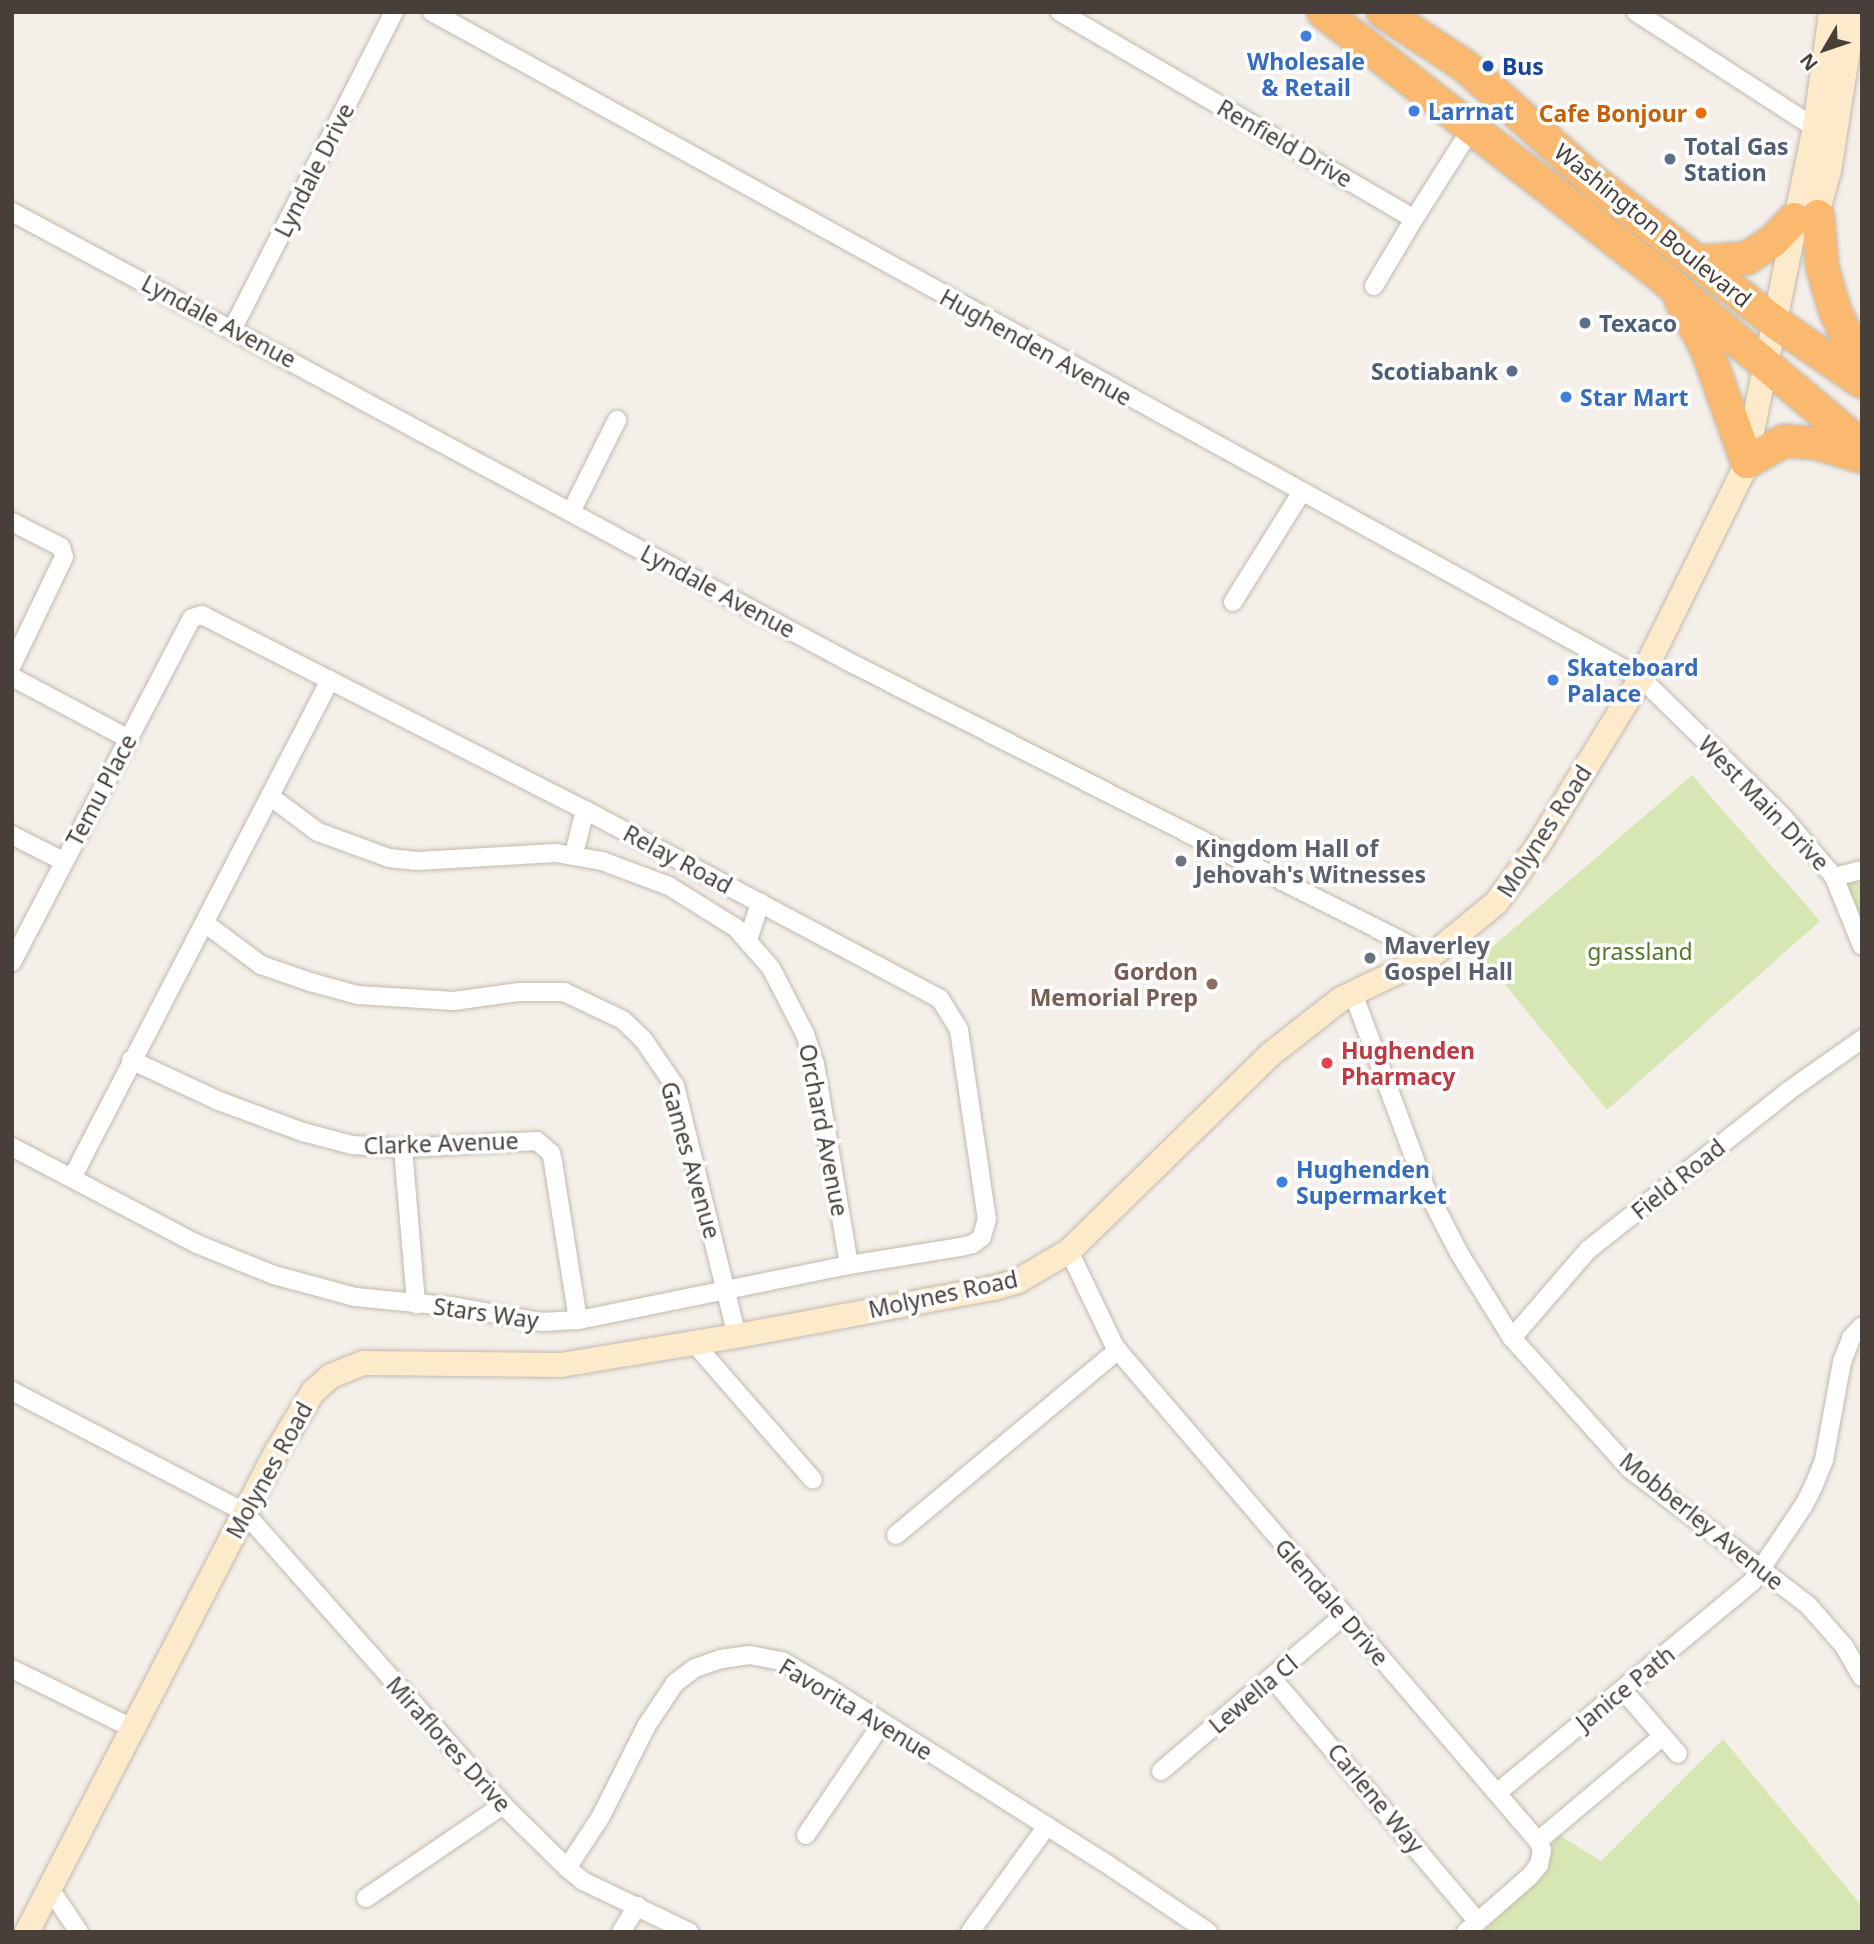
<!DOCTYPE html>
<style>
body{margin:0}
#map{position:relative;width:1874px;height:1944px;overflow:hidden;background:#f4f0e9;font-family:"Noto Sans",sans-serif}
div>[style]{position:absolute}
.green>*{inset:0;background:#d7e7b3}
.roads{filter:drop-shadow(0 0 2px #c3b9af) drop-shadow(0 0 2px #c3b9af)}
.street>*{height:18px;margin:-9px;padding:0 9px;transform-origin:9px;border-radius:9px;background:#fff}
.secondary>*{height:24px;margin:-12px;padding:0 12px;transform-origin:12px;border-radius:12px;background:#fdeaca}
.highway>*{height:32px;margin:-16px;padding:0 16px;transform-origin:16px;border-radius:16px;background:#fab96f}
.dots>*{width:19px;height:19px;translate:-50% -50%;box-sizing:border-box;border:4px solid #fff;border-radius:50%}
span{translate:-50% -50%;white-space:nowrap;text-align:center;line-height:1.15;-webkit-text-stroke:7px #fff;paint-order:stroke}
.shop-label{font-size:23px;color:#366cbe;font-weight:700}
.left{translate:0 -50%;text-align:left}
.transit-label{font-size:23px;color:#164399;font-weight:700}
.food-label{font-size:23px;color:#c56008;font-weight:700}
.right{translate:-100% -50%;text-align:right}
.street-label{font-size:23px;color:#483f38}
.service-label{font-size:23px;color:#4e5e75;font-weight:700}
.worship-label{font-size:23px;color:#5b616d;font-weight:700}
.park-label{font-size:23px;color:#53792c}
.education-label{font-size:23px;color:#785e54;font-weight:700}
.health-label{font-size:23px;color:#be3a42;font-weight:700}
.frame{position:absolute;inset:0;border:14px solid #483f38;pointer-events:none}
.north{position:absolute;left:1790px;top:14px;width:70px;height:70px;-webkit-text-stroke:5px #fff;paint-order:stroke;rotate:231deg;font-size:19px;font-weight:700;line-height:28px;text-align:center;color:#483f38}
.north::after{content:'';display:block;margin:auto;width:24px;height:32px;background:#483f38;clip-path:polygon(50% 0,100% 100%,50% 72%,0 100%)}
</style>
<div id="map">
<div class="green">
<i style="clip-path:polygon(1692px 775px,1820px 921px,1607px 1110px,1482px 956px)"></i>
<i style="clip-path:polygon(1862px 870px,1862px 946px,1834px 877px)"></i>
<i style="clip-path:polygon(1723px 1739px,1862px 1906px,1862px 1932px,1483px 1932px,1546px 1872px,1550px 1847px,1559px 1835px,1601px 1861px)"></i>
</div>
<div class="roads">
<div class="street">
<i style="left:432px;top:12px;width:1380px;rotate:28.85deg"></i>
<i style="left:1641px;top:678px;width:199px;rotate:44.4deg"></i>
<i style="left:1783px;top:817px;width:79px;rotate:49.6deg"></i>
<i style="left:1834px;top:877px;width:74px;rotate:67.9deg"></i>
<i style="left:1060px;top:12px;width:410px;rotate:30.3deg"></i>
<i style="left:1414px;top:219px;width:110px;rotate:-57.6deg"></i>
<i style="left:1636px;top:12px;width:213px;rotate:32.9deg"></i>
<i style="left:12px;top:212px;width:955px;rotate:28.26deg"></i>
<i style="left:853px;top:664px;width:648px;rotate:26.8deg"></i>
<i style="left:1374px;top:286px;width:78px;rotate:-59.2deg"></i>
<i style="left:233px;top:328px;width:355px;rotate:-63deg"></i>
<i style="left:571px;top:512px;width:103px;rotate:-63.4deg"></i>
<i style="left:12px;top:522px;width:55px;rotate:27deg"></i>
<i style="left:61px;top:547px;width:10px;rotate:73deg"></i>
<i style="left:64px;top:557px;width:120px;rotate:115.7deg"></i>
<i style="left:1233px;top:602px;width:128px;rotate:-58deg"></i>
<i style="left:12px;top:677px;width:132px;rotate:27.9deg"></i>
<i style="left:271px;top:797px;width:59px;rotate:36.7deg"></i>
<i style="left:318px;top:832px;width:76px;rotate:20.1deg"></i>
<i style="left:389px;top:858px;width:28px;rotate:6deg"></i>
<i style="left:417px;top:861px;width:139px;rotate:-3.3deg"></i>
<i style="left:556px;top:853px;width:47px;rotate:9.9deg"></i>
<i style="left:602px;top:861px;width:72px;rotate:20.5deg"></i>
<i style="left:669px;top:886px;width:79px;rotate:32.1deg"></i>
<i style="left:736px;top:928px;width:53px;rotate:48.8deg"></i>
<i style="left:771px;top:968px;width:74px;rotate:62.7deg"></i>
<i style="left:805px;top:1034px;width:32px;rotate:72deg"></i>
<i style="left:815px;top:1064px;width:204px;rotate:80.4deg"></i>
<i style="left:12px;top:835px;width:57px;rotate:27deg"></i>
<i style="left:574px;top:854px;width:45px;rotate:-76deg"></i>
<i style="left:1834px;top:877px;width:29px;rotate:-14deg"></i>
<i style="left:206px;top:924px;width:69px;rotate:36.7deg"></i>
<i style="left:261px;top:965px;width:52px;rotate:19.1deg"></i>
<i style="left:310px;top:982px;width:50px;rotate:15.2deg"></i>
<i style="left:358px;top:995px;width:96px;rotate:3.6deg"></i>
<i style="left:454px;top:1001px;width:66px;rotate:-7.9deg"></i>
<i style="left:519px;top:992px;width:45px"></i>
<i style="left:564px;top:992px;width:65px;rotate:25.4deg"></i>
<i style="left:623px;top:1020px;width:28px;rotate:44deg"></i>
<i style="left:643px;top:1039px;width:57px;rotate:55.8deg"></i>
<i style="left:675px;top:1086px;width:258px;rotate:76.1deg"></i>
<i style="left:748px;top:940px;width:40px;rotate:-72deg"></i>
<i style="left:12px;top:962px;width:388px;rotate:-62.4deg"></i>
<i style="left:192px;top:618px;width:10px;rotate:-17deg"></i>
<i style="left:202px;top:615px;width:430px;rotate:27deg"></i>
<i style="left:585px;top:810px;width:402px;rotate:28deg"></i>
<i style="left:940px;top:999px;width:36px;rotate:58deg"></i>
<i style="left:959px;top:1030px;width:191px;rotate:81.6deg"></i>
<i style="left:987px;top:1219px;width:19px;rotate:106deg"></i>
<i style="left:982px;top:1237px;width:11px;rotate:142deg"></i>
<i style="left:973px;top:1244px;width:13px;rotate:167deg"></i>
<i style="left:960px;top:1247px;width:112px;rotate:170.8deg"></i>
<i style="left:849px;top:1265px;width:277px;rotate:168.5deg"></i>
<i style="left:578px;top:1320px;width:37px;rotate:177deg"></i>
<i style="left:541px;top:1322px;width:85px;rotate:-169.9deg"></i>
<i style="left:457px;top:1307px;width:102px;rotate:-174.4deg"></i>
<i style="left:355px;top:1297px;width:84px;rotate:-164.8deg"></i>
<i style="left:274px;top:1275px;width:83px;rotate:-158.1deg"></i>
<i style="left:197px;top:1244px;width:209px;rotate:-152.3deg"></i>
<i style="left:1353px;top:993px;width:209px;rotate:69.6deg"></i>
<i style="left:1426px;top:1189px;width:72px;rotate:62.7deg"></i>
<i style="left:1459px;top:1253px;width:100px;rotate:58.1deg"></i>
<i style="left:1512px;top:1338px;width:176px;rotate:48deg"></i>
<i style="left:1630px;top:1469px;width:224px;rotate:37.4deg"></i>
<i style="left:1808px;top:1605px;width:55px;rotate:48.7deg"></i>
<i style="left:1844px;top:1646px;width:36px;rotate:60deg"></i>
<i style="left:131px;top:1060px;width:97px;rotate:25deg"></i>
<i style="left:219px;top:1101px;width:90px;rotate:20.3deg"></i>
<i style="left:303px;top:1132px;width:51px;rotate:14.9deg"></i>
<i style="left:352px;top:1145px;width:51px;rotate:3.4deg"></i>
<i style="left:403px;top:1148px;width:134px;rotate:-3deg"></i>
<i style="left:537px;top:1141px;width:18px;rotate:41deg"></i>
<i style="left:551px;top:1153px;width:9px;rotate:77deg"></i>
<i style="left:553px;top:1162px;width:160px;rotate:81deg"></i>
<i style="left:403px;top:1148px;width:157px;rotate:85.2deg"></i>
<i style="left:72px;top:1178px;width:561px;rotate:-62.61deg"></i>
<i style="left:1069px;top:1251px;width:106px;rotate:64.4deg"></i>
<i style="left:1115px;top:1347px;width:650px;rotate:49.43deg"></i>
<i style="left:1538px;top:1841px;width:10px;rotate:66deg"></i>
<i style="left:1542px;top:1850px;width:15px;rotate:101deg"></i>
<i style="left:1539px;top:1865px;width:16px;rotate:130deg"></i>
<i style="left:1529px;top:1877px;width:84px;rotate:138.9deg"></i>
<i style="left:1512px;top:1338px;width:116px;rotate:-49.2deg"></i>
<i style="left:1588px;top:1250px;width:254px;rotate:-38.4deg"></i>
<i style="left:1787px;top:1092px;width:92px;rotate:-35.2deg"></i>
<i style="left:694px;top:1343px;width:181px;rotate:49deg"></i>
<i style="left:12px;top:1391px;width:262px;rotate:27.5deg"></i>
<i style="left:244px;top:1512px;width:391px;rotate:48.5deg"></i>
<i style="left:503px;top:1805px;width:90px;rotate:44.5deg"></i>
<i style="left:567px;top:1868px;width:21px;rotate:39deg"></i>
<i style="left:583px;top:1881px;width:118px;rotate:25.7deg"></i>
<i style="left:896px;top:1535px;width:289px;rotate:-39.8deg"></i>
<i style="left:12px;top:1669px;width:134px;rotate:26.2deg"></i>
<i style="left:1272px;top:1678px;width:318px;rotate:49.8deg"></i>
<i style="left:1623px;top:1690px;width:84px;rotate:49.3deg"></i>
<i style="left:1161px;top:1771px;width:239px;rotate:-40.4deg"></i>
<i style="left:1497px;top:1793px;width:331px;rotate:-39.6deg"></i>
<i style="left:1752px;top:1582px;width:93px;rotate:-56deg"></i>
<i style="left:1804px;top:1505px;width:22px;rotate:-63deg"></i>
<i style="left:1814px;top:1485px;width:27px;rotate:-68deg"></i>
<i style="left:1824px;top:1460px;width:100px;rotate:-79.6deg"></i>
<i style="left:1842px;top:1362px;width:26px;rotate:-69deg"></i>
<i style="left:1851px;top:1338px;width:16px;rotate:-47deg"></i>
<i style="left:806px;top:1835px;width:135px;rotate:-55.8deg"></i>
<i style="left:1538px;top:1841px;width:163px;rotate:-40deg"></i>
<i style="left:567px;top:1868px;width:60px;rotate:-56.6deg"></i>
<i style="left:600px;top:1818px;width:104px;rotate:-63.2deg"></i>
<i style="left:647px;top:1725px;width:50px;rotate:-56.3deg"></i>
<i style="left:675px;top:1683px;width:25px;rotate:-37deg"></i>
<i style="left:695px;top:1668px;width:28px;rotate:-19deg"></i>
<i style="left:721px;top:1659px;width:29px;rotate:-8deg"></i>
<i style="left:750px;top:1655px;width:33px;rotate:11deg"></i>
<i style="left:782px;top:1661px;width:56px;rotate:30.3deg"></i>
<i style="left:830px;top:1689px;width:324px;rotate:32.3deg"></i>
<i style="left:1104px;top:1862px;width:125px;rotate:33.9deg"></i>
<i style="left:50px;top:1889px;width:52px;rotate:56deg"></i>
<i style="left:366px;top:1898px;width:166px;rotate:-34.2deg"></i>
<i style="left:621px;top:1932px;width:31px;rotate:-58deg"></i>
<i style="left:970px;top:1932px;width:131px;rotate:-54deg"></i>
</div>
<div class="secondary">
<i style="left:1812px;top:231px;width:62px;rotate:-74.2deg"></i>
<i style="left:1829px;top:171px;width:161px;rotate:-81.1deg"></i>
<i style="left:27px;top:1932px;width:542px;rotate:-62.54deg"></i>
<i style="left:277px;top:1451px;width:69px;rotate:-58.6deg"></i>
<i style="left:313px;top:1392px;width:24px;rotate:-42deg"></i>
<i style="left:331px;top:1376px;width:35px;rotate:-22deg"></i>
<i style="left:364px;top:1363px;width:197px;rotate:0.6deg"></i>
<i style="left:561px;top:1365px;width:178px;rotate:-9.4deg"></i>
<i style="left:737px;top:1336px;width:261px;rotate:-10.6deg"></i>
<i style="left:994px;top:1288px;width:25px;rotate:-16deg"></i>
<i style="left:1018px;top:1281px;width:59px;rotate:-30.5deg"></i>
<i style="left:1069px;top:1251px;width:282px;rotate:-44.3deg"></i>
<i style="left:1271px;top:1054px;width:89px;rotate:-38.2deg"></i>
<i style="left:1341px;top:999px;width:100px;rotate:-25.5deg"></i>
<i style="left:1431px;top:956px;width:84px;rotate:-39.2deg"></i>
<i style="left:1496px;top:903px;width:69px;rotate:-53.8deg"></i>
<i style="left:1537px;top:847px;width:198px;rotate:-58.4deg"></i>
<i style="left:1641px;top:678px;width:232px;rotate:-63.7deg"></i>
<i style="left:1744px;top:470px;width:349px;rotate:-78.3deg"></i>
<i style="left:1815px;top:128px;width:117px;rotate:-82.1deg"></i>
</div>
<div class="highway">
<i style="left:1323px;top:12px;width:438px;rotate:38deg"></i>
<i style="left:1668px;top:282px;width:254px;rotate:40.2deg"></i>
<i style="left:1383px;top:12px;width:98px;rotate:33.4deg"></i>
<i style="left:1465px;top:66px;width:172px;rotate:41.9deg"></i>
<i style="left:1593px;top:181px;width:232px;rotate:37.8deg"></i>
<i style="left:1776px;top:323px;width:104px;rotate:34.5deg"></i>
<i style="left:1818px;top:216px;width:49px;rotate:85.3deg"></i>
<i style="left:1822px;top:265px;width:20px;rotate:75deg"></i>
<i style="left:1827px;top:284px;width:30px;rotate:73deg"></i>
<i style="left:1836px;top:313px;width:61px;rotate:64.7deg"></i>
<i style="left:1698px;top:262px;width:49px;rotate:-4.7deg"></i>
<i style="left:1747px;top:258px;width:30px;rotate:-33deg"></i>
<i style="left:1772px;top:242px;width:32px;rotate:-46deg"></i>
<i style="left:1681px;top:301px;width:55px;rotate:62deg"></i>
<i style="left:1707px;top:350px;width:119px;rotate:70.3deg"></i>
<i style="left:1747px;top:462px;width:43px;rotate:-29.6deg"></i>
<i style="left:1784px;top:441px;width:31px;rotate:4deg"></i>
<i style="left:1815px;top:443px;width:49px;rotate:16.6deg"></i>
</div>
</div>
<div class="dots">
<i style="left:1306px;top:36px;background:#3f7fe0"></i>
<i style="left:1488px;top:66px;background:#1a4fb4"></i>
<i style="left:1414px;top:111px;background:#3f7fe0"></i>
<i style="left:1701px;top:113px;background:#e8710a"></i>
<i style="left:1670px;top:159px;background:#5c6f8a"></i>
<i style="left:1585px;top:323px;background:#5c6f8a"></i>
<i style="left:1512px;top:371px;background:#5c6f8a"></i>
<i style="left:1566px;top:397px;background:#3f7fe0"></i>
<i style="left:1553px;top:680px;background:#3f7fe0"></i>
<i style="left:1181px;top:861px;background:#6b7280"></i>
<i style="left:1370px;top:958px;background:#6b7280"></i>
<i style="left:1212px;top:984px;background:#8d6e63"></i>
<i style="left:1327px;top:1063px;background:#e0444e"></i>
<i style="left:1282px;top:1182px;background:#3f7fe0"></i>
</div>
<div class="shop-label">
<span style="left:1306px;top:74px">Wholesale<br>&amp; Retail</span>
<span class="left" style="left:1428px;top:111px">Larrnat</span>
<span class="left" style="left:1580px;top:397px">Star Mart</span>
<span class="left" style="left:1567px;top:680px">Skateboard<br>Palace</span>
<span class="left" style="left:1296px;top:1182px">Hughenden<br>Supermarket</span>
</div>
<div class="transit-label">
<span class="left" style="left:1502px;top:66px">Bus</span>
</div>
<div class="food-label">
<span class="right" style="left:1687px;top:113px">Cafe Bonjour</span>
</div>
<div class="street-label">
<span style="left:1285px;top:143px;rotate:30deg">Renfield Drive</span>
<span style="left:314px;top:170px;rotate:-63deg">Lyndale Drive</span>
<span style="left:1653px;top:225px;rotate:39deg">Washington Boulevard</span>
<span style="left:219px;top:321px;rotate:28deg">Lyndale Avenue</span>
<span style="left:1036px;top:347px;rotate:29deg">Hughenden Avenue</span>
<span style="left:718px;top:591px;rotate:28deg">Lyndale Avenue</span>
<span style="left:101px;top:790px;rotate:-62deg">Temu Place</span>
<span style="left:1764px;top:803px;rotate:46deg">West Main Drive</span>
<span style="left:1544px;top:831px;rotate:-57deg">Molynes Road</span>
<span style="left:678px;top:859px;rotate:28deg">Relay Road</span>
<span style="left:824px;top:1130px;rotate:79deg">Orchard Avenue</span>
<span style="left:441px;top:1143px;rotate:-2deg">Clarke Avenue</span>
<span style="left:691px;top:1160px;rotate:74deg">Games Avenue</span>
<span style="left:1678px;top:1179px;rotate:-39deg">Field Road</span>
<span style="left:943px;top:1294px;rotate:-12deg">Molynes Road</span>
<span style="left:486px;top:1313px;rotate:8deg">Stars Way</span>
<span style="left:269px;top:1470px;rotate:-61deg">Molynes Road</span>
<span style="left:1702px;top:1521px;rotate:39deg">Mobberley Avenue</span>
<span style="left:1332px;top:1602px;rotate:49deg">Glendale Drive</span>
<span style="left:1625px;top:1688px;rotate:-39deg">Janice Path</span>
<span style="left:1253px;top:1694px;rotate:-40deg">Lewella Cl</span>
<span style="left:856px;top:1709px;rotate:31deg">Favorita Avenue</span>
<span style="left:449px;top:1744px;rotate:48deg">Miraflores Drive</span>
<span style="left:1376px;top:1798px;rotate:50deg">Carlene Way</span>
</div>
<div class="service-label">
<span class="left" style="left:1684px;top:159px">Total Gas<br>Station</span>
<span class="left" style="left:1599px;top:323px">Texaco</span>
<span class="right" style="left:1498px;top:371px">Scotiabank</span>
</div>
<div class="worship-label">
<span class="left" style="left:1195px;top:861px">Kingdom Hall of<br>Jehovah's Witnesses</span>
<span class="left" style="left:1384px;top:958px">Maverley<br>Gospel Hall</span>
</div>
<div class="park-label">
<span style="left:1640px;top:951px">grassland</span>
</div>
<div class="education-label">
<span class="right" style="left:1198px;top:984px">Gordon<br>Memorial Prep</span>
</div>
<div class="health-label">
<span class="left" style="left:1341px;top:1063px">Hughenden<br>Pharmacy</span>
</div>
<div class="frame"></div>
<div class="north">N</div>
</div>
